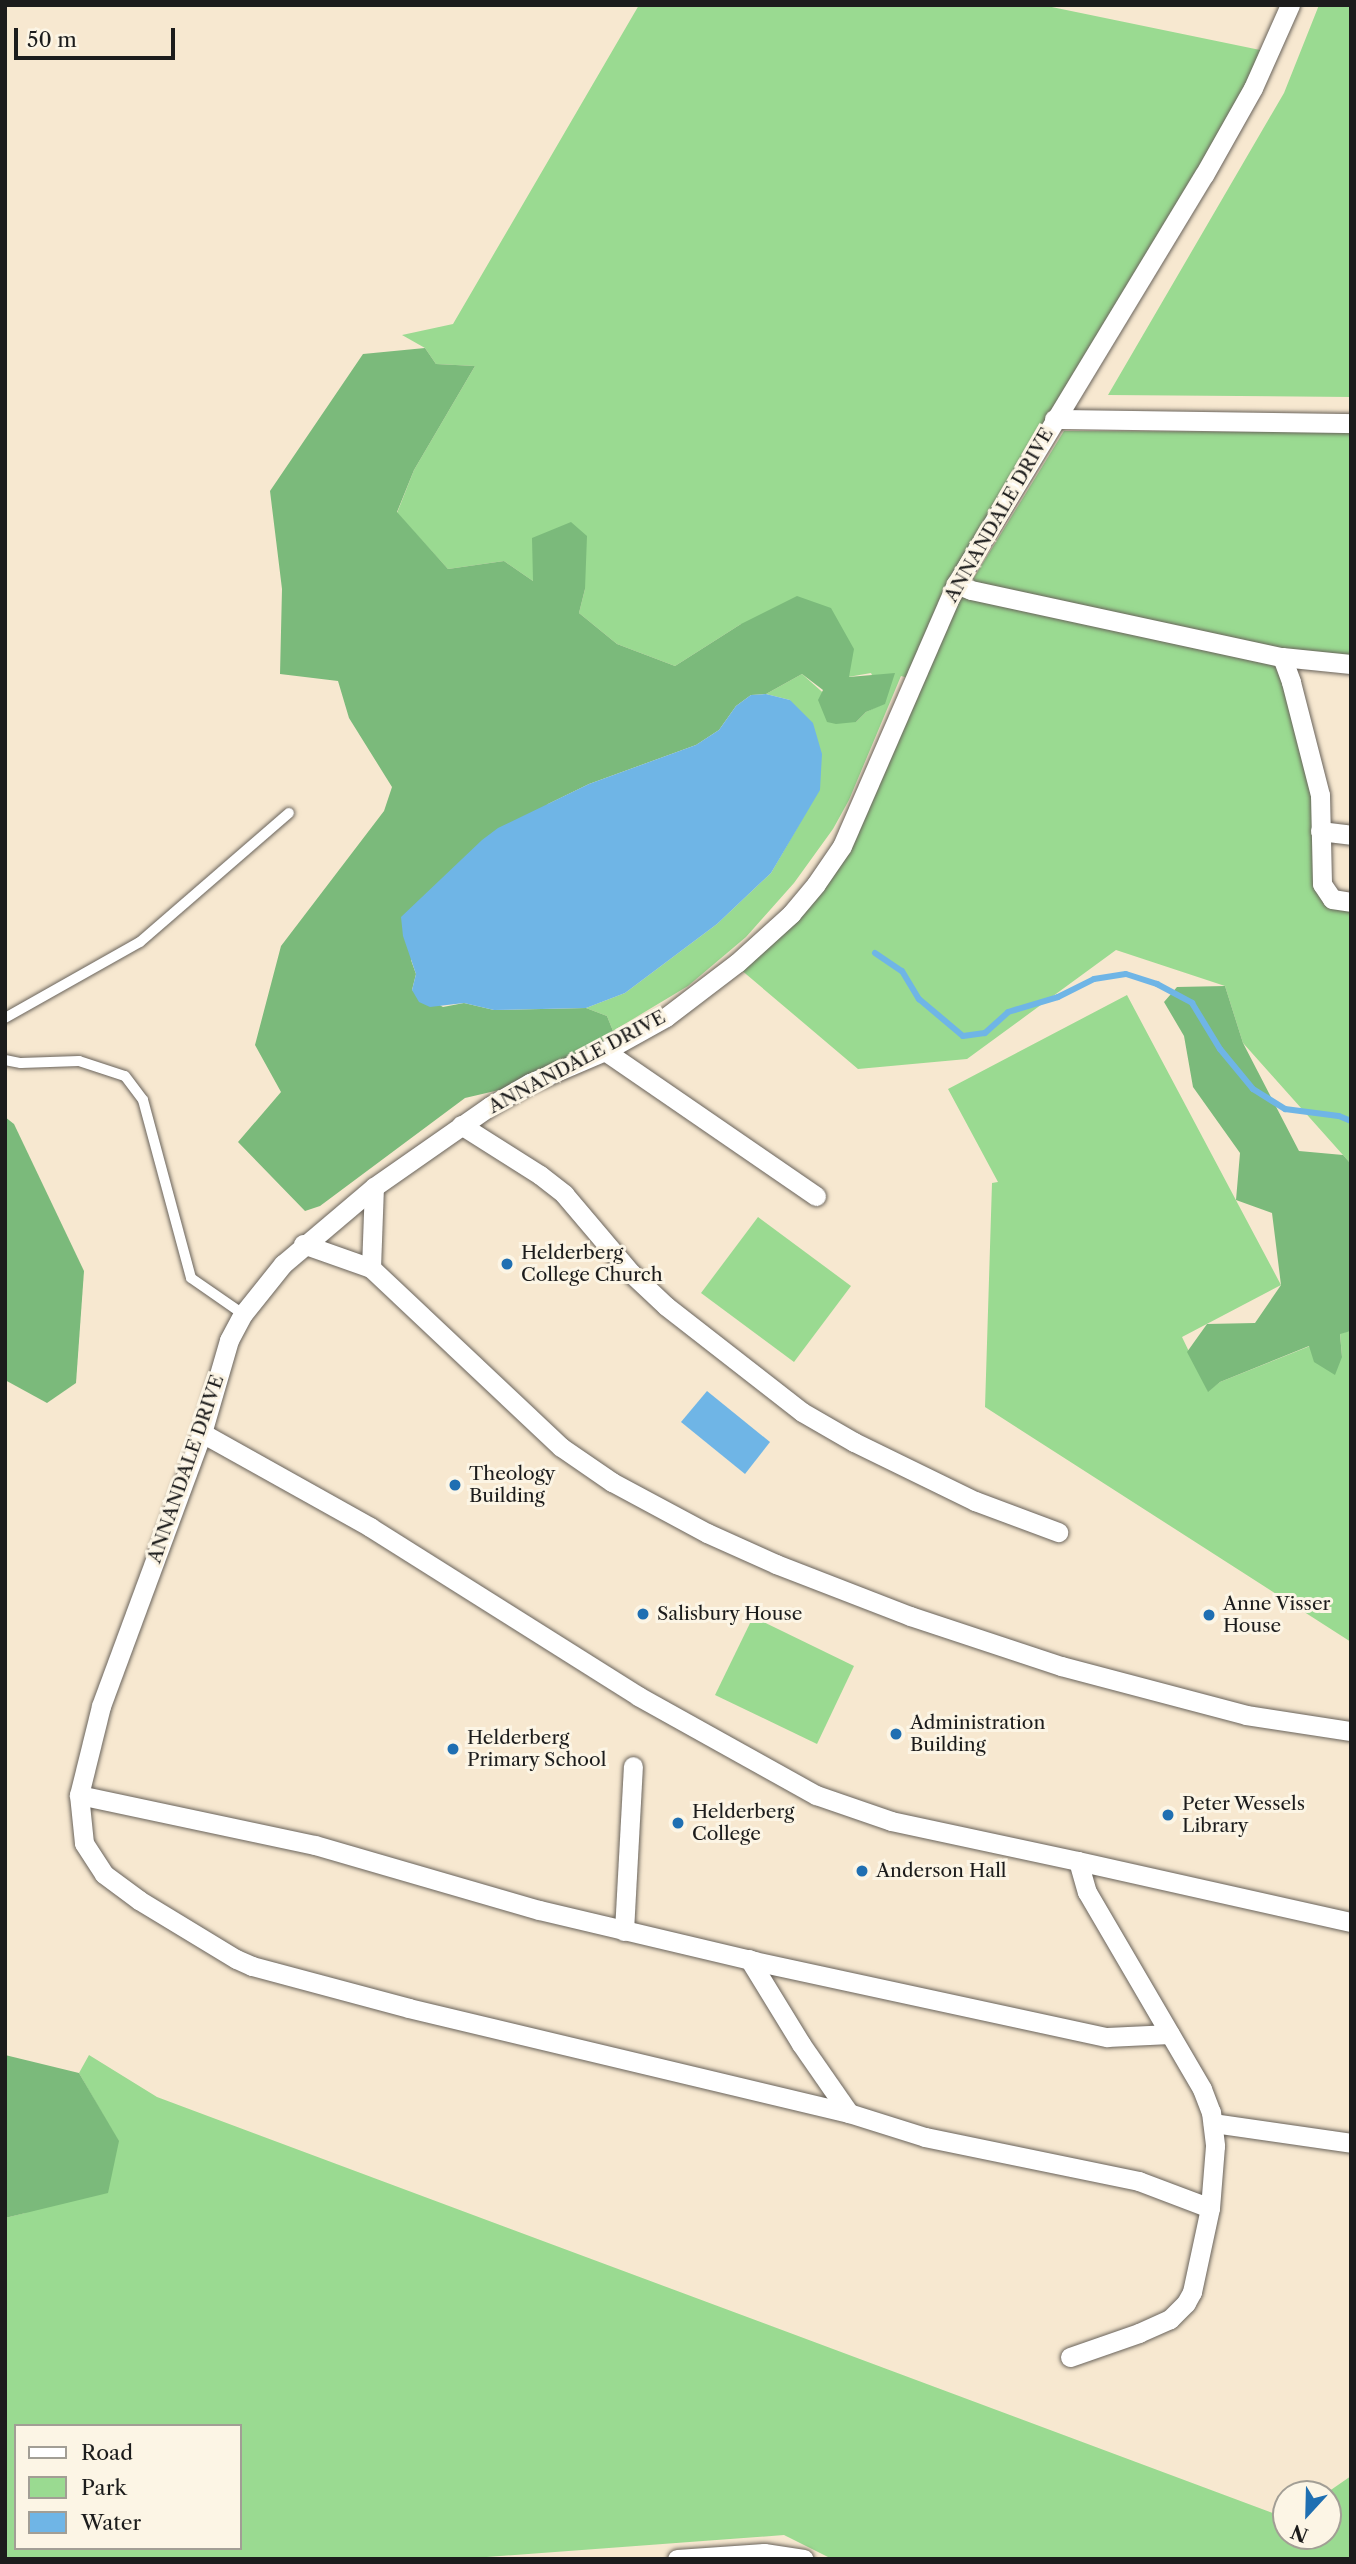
<!DOCTYPE html>
<style>
body{margin:0}
#map{position:relative;width:1356px;height:2564px;overflow:hidden;background:#f7e8d0;font-family:"Libre Caslon Text",serif}
div>[style]{position:absolute}
.green>*{inset:0;background:#9ada91}
.forest>*{inset:0;background:#7bba7b}
.water>*{inset:0;background:#6fb5e6}
.stream>*{height:6px;margin:-3px;padding:0 3px;transform-origin:3px;border-radius:3px;background:#6fb5e6}
.roads{filter:drop-shadow(0 0 2px #69635b) drop-shadow(0 0 2px #69635b)}
.lane>*{height:10px;margin:-5px;padding:0 5px;transform-origin:5px;border-radius:5px;background:#fff}
.street>*{height:19px;margin:-9.5px;padding:0 9.5px;transform-origin:9.5px;border-radius:9.5px;background:#fff}
.dots>*{width:19px;height:19px;translate:-50% -50%;box-sizing:border-box;border:4px solid #fcf5e5;border-radius:50%}
span{translate:-50% -50%;white-space:nowrap;text-align:center;line-height:1.15;-webkit-text-stroke:6px #fcf5e5;paint-order:stroke}
.street-label{font-size:19px;color:#1c1c1c}
.poi-label{font-size:19px;color:#1c1c1c}
.left{translate:0 -50%;text-align:left}
.frame{position:absolute;inset:0;border:7px solid #1c1c1c;pointer-events:none}
.legend{position:absolute;left:14px;top:2424px;width:228px;height:126px;box-sizing:border-box;background:#fcf5e5;border:2px solid #a29e95;margin:0;padding:9px 12px;list-style:none;font-size:21px;color:#1c1c1c}
.legend li{display:flex;align-items:center;gap:14px;height:35px}
.legend b{width:35px;border:2px solid #a29e95}
.north{position:absolute;left:1272px;top:2480px;width:70px;height:70px;box-sizing:border-box;background:#fcf5e5;border:2px solid #a29e95;border-radius:50%;rotate:202deg;font-size:19px;font-weight:700;line-height:28px;text-align:center;color:#1c1c1c}
.north::after{content:'';display:block;margin:auto;width:24px;height:32px;background:#1f6fb2;clip-path:polygon(50% 0,100% 100%,50% 72%,0 100%)}
.scale{position:absolute;left:14px;top:28px;width:161px;height:32px;box-sizing:border-box;border:4px solid #1c1c1c;border-top:0;padding-left:9px;font-size:21px;line-height:24px;white-space:nowrap;color:#1c1c1c;-webkit-text-stroke:5px #fcf5e5;paint-order:stroke}
</style>
<div id="map">
<div class="green">
<i style="clip-path:polygon(639px 5px,1042px 5px,1265px 51px,908px 678px,901px 676px,849px 800px,833px 829px,794px 883px,746px 937px,688px 986px,613px 1031px,607px 1016px,586px 1008px,625px 993px,717px 924px,771px 873px,819px 790px,790px 700px,766px 694px,802px 674px,856px 722px,866px 712px,885px 703px,871px 673px,848px 677px,741px 624px,675px 666px,617px 644px,579px 613px,585px 589px,533px 581px,504px 561px,448px 569px,397px 513px,414px 470px,475px 366px,436px 364px,425px 348px,402px 335px,453px 324px)"></i>
<i style="clip-path:polygon(1319px 5px,1351px 5px,1351px 397px,1108px 395px,1284px 93px)"></i>
<i style="clip-path:polygon(1064px 431px,1351px 432px,1351px 658px,1284px 650px,970px 584px)"></i>
<i style="clip-path:polygon(961px 596px,1268px 659px,1286px 678px,1315px 795px,1319px 890px,1351px 909px,1351px 1164px,1243px 1043px,1225px 986px,1116px 950px,967px 1059px,858px 1069px,740px 969px,796px 921px,881px 771px)"></i>
<i style="clip-path:polygon(1127px 995px,1281px 1285px,1182px 1337px,1208px 1391px,1220px 1382px,1310px 1346px,1342px 1357px,1340px 1333px,1351px 1331px,1351px 1642px,985px 1407px,992px 1183px,998px 1182px,948px 1089px)"></i>
<i style="clip-path:polygon(758px 1217px,851px 1286px,794px 1362px,701px 1293px)"></i>
<i style="clip-path:polygon(753px 1617px,854px 1666px,817px 1744px,715px 1695px)"></i>
<i style="clip-path:polygon(evenodd,89px 2055px,157px 2097px,1286px 2518px,1286px 2536px,1328px 2536px,1328px 2494px,1325px 2494px,1351px 2476px,1351px 2559px,832px 2559px,784px 2535px,460px 2559px,5px 2559px,5px 2218px,25px 2213px,118px 2141px,79px 2073px,89px 2055px,16px 2426px,240px 2426px,240px 2548px,16px 2548px,16px 2426px)"></i>
</div>
<div class="forest">
<i style="clip-path:polygon(425px 348px,436px 364px,475px 366px,414px 470px,397px 512px,448px 569px,504px 561px,533px 581px,532px 538px,571px 522px,587px 536px,585px 589px,579px 613px,617px 644px,675px 666px,741px 624px,797px 596px,831px 608px,854px 649px,849px 677px,895px 673px,885px 704px,866px 712px,856px 722px,836px 724px,827px 722px,818px 700px,823px 690px,802px 674px,766px 694px,751px 695px,736px 706px,719px 730px,696px 745px,589px 784px,548px 804px,411px 960px,416px 974px,412px 990px,443px 1007px,464px 1003px,494px 1010px,586px 1008px,607px 1016px,613px 1031px,596px 1051px,530px 1083px,465px 1098px,320px 1206px,305px 1211px,238px 1142px,281px 1092px,255px 1045px,281px 946px,384px 811px,392px 787px,349px 718px,338px 681px,280px 674px,282px 589px,270px 491px,363px 354px)"></i>
<i style="clip-path:polygon(1225px 986px,1243px 1043px,1299px 1151px,1343px 1155px,1351px 1164px,1351px 1331px,1340px 1334px,1342px 1357px,1335px 1375px,1314px 1362px,1309px 1346px,1220px 1382px,1208px 1392px,1187px 1352px,1207px 1324px,1255px 1323px,1281px 1285px,1272px 1213px,1236px 1200px,1240px 1153px,1193px 1087px,1184px 1036px,1164px 1002px,1177px 987px)"></i>
<i style="clip-path:polygon(5px 1117px,14px 1124px,84px 1271px,76px 1383px,47px 1403px,5px 1380px)"></i>
<i style="clip-path:polygon(5px 2055px,79px 2073px,119px 2141px,108px 2193px,5px 2218px)"></i>
</div>
<div class="water">
<i style="clip-path:polygon(766px 694px,790px 700px,813px 723px,822px 754px,820px 790px,771px 873px,717px 924px,625px 993px,586px 1008px,494px 1010px,464px 1003px,430px 1007px,419px 1002px,412px 990px,416px 974px,403px 936px,401px 917px,482px 840px,498px 828px,589px 784px,696px 745px,719px 730px,736px 706px,751px 695px)"></i>
<i style="clip-path:polygon(707px 1391px,770px 1442px,745px 1474px,681px 1422px)"></i>
</div>
<div class="stream">
<i style="left:875px;top:953px;width:32px;rotate:34deg"></i>
<i style="left:902px;top:971px;width:33px;rotate:59deg"></i>
<i style="left:919px;top:999px;width:57px;rotate:40.1deg"></i>
<i style="left:963px;top:1036px;width:22px;rotate:-8deg"></i>
<i style="left:985px;top:1033px;width:31px;rotate:-42deg"></i>
<i style="left:1008px;top:1012px;width:52px;rotate:-16.7deg"></i>
<i style="left:1058px;top:997px;width:40px;rotate:-26.6deg"></i>
<i style="left:1094px;top:979px;width:32px;rotate:-9deg"></i>
<i style="left:1126px;top:974px;width:33px;rotate:18deg"></i>
<i style="left:1157px;top:984px;width:40px;rotate:28deg"></i>
<i style="left:1192px;top:1003px;width:54px;rotate:58.7deg"></i>
<i style="left:1220px;top:1049px;width:52px;rotate:50.5deg"></i>
<i style="left:1253px;top:1089px;width:38px;rotate:32deg"></i>
<i style="left:1285px;top:1109px;width:54px;rotate:7.4deg"></i>
<i style="left:1339px;top:1116px;width:13px;rotate:23deg"></i>
</div>
<div class="roads">
<div class="lane">
<i style="left:5px;top:1018px;width:155px;rotate:-29.4deg"></i>
<i style="left:140px;top:942px;width:197px;rotate:-40.9deg"></i>
<i style="left:5px;top:1060px;width:16px;rotate:11deg"></i>
<i style="left:21px;top:1063px;width:58px;rotate:-2deg"></i>
<i style="left:79px;top:1061px;width:48px;rotate:18.1deg"></i>
<i style="left:125px;top:1076px;width:30px;rotate:53deg"></i>
<i style="left:143px;top:1100px;width:184px;rotate:74.9deg"></i>
<i style="left:191px;top:1278px;width:63px;rotate:34.7deg"></i>
</div>
<div class="street">
<i style="left:1054px;top:419px;width:297px;rotate:0.8deg"></i>
<i style="left:956px;top:584px;width:16px;rotate:22deg"></i>
<i style="left:971px;top:590px;width:318px;rotate:12.2deg"></i>
<i style="left:1282px;top:657px;width:69px;rotate:5.8deg"></i>
<i style="left:1282px;top:657px;width:27px;rotate:70deg"></i>
<i style="left:1291px;top:682px;width:117px;rotate:75.6deg"></i>
<i style="left:1320px;top:795px;width:89px;rotate:88.7deg"></i>
<i style="left:1322px;top:884px;width:18px;rotate:56deg"></i>
<i style="left:1332px;top:899px;width:19px;rotate:9deg"></i>
<i style="left:1320px;top:831px;width:31px;rotate:7deg"></i>
<i style="left:605px;top:1051px;width:256px;rotate:34.5deg"></i>
<i style="left:461px;top:1125px;width:93px;rotate:32.3deg"></i>
<i style="left:540px;top:1175px;width:31px;rotate:38deg"></i>
<i style="left:564px;top:1194px;width:104px;rotate:49.7deg"></i>
<i style="left:631px;top:1273px;width:48px;rotate:43.3deg"></i>
<i style="left:666px;top:1306px;width:172px;rotate:37.9deg"></i>
<i style="left:802px;top:1412px;width:60px;rotate:30deg"></i>
<i style="left:854px;top:1442px;width:135px;rotate:26deg"></i>
<i style="left:975px;top:1501px;width:89px;rotate:20.5deg"></i>
<i style="left:303px;top:1244px;width:72px;rotate:19.4deg"></i>
<i style="left:371px;top:1268px;width:261px;rotate:43.3deg"></i>
<i style="left:561px;top:1447px;width:62px;rotate:34.5deg"></i>
<i style="left:612px;top:1482px;width:108px;rotate:28.2deg"></i>
<i style="left:707px;top:1533px;width:76px;rotate:24.2deg"></i>
<i style="left:776px;top:1564px;width:144px;rotate:21.2deg"></i>
<i style="left:910px;top:1616px;width:159px;rotate:18.3deg"></i>
<i style="left:1061px;top:1666px;width:191px;rotate:14.8deg"></i>
<i style="left:1246px;top:1715px;width:106px;rotate:8.7deg"></i>
<i style="left:371px;top:1268px;width:81px;rotate:-87.9deg"></i>
<i style="left:202px;top:1433px;width:193px;rotate:29.2deg"></i>
<i style="left:370px;top:1527px;width:317px;rotate:32.2deg"></i>
<i style="left:638px;top:1696px;width:204px;rotate:29.1deg"></i>
<i style="left:816px;top:1795px;width:79px;rotate:19.1deg"></i>
<i style="left:891px;top:1821px;width:191px;rotate:12.1deg"></i>
<i style="left:1078px;top:1861px;width:32px;rotate:74deg"></i>
<i style="left:1087px;top:1892px;width:228px;rotate:59.7deg"></i>
<i style="left:1202px;top:2089px;width:25px;rotate:69deg"></i>
<i style="left:1211px;top:2112px;width:34px;rotate:83deg"></i>
<i style="left:1215px;top:2146px;width:62px;rotate:94.6deg"></i>
<i style="left:1210px;top:2208px;width:86px;rotate:102.1deg"></i>
<i style="left:1192px;top:2292px;width:13px;rotate:119deg"></i>
<i style="left:1186px;top:2303px;width:23px;rotate:135deg"></i>
<i style="left:1170px;top:2319px;width:34px;rotate:156deg"></i>
<i style="left:1139px;top:2333px;width:73px;rotate:160.8deg"></i>
<i style="left:79px;top:1795px;width:241px;rotate:12deg"></i>
<i style="left:315px;top:1845px;width:233px;rotate:16.2deg"></i>
<i style="left:539px;top:1910px;width:221px;rotate:13.3deg"></i>
<i style="left:754px;top:1961px;width:361px;rotate:12.2deg"></i>
<i style="left:1107px;top:2037px;width:63px;rotate:-2.7deg"></i>
<i style="left:1078px;top:1861px;width:280px;rotate:12.6deg"></i>
<i style="left:624px;top:1931px;width:165px;rotate:-86.9deg"></i>
<i style="left:749px;top:1959px;width:100px;rotate:58.5deg"></i>
<i style="left:801px;top:2044px;width:84px;rotate:55.2deg"></i>
<i style="left:1213px;top:2123px;width:139px;rotate:8.2deg"></i>
<i style="left:1210px;top:2208px;width:76px;rotate:-159.2deg"></i>
<i style="left:1139px;top:2181px;width:218px;rotate:-168.4deg"></i>
<i style="left:925px;top:2137px;width:80px;rotate:-162.5deg"></i>
<i style="left:849px;top:2113px;width:452px;rotate:-166.6deg"></i>
<i style="left:409px;top:2008px;width:163px;rotate:-165deg"></i>
<i style="left:252px;top:1966px;width:17px;rotate:-156deg"></i>
<i style="left:236px;top:1959px;width:114px;rotate:-148.7deg"></i>
<i style="left:139px;top:1900px;width:44px;rotate:-143.4deg"></i>
<i style="left:104px;top:1874px;width:37px;rotate:-123deg"></i>
<i style="left:84px;top:1843px;width:48px;rotate:-95.9deg"></i>
<i style="left:79px;top:1795px;width:92px;rotate:-76.1deg"></i>
<i style="left:101px;top:1706px;width:291px;rotate:-69.7deg"></i>
<i style="left:202px;top:1433px;width:97px;rotate:-73.8deg"></i>
<i style="left:229px;top:1340px;width:30px;rotate:-62deg"></i>
<i style="left:243px;top:1314px;width:64px;rotate:-51.3deg"></i>
<i style="left:283px;top:1264px;width:119px;rotate:-40.2deg"></i>
<i style="left:374px;top:1187px;width:141px;rotate:-34.9deg"></i>
<i style="left:490px;top:1106px;width:46px;rotate:-29.9deg"></i>
<i style="left:530px;top:1083px;width:82px;rotate:-23.1deg"></i>
<i style="left:605px;top:1051px;width:70px;rotate:-29.1deg"></i>
<i style="left:666px;top:1017px;width:89px;rotate:-37.3deg"></i>
<i style="left:737px;top:963px;width:73px;rotate:-42.2deg"></i>
<i style="left:791px;top:914px;width:39px;rotate:-50deg"></i>
<i style="left:816px;top:884px;width:46px;rotate:-55.6deg"></i>
<i style="left:842px;top:846px;width:286px;rotate:-66.5deg"></i>
<i style="left:956px;top:584px;width:478px;rotate:-58.8deg"></i>
<i style="left:1204px;top:175px;width:100px;rotate:-60.6deg"></i>
<i style="left:1253px;top:88px;width:91px;rotate:-66deg"></i>
<i style="left:677px;top:2559px;width:87px;rotate:-3.9deg"></i>
<i style="left:764px;top:2553px;width:40px;rotate:8.5deg"></i>
</div>
</div>
<div class="dots">
<i style="left:507px;top:1264px;background:#1f6fb2"></i>
<i style="left:455px;top:1485px;background:#1f6fb2"></i>
<i style="left:643px;top:1614px;background:#1f6fb2"></i>
<i style="left:1209px;top:1615px;background:#1f6fb2"></i>
<i style="left:896px;top:1734px;background:#1f6fb2"></i>
<i style="left:453px;top:1749px;background:#1f6fb2"></i>
<i style="left:1168px;top:1815px;background:#1f6fb2"></i>
<i style="left:678px;top:1823px;background:#1f6fb2"></i>
<i style="left:862px;top:1871px;background:#1f6fb2"></i>
</div>
<div class="street-label">
<span style="left:999px;top:515px;rotate:-60deg">ANNANDALE DRIVE</span>
<span style="left:577px;top:1062px;rotate:-28deg">ANNANDALE DRIVE</span>
<span style="left:186px;top:1469px;rotate:-71deg">ANNANDALE DRIVE</span>
</div>
<div class="poi-label">
<span class="left" style="left:521px;top:1264px">Helderberg<br>College Church</span>
<span class="left" style="left:469px;top:1485px">Theology<br>Building</span>
<span class="left" style="left:1223px;top:1615px">Anne Visser<br>House</span>
<span class="left" style="left:657px;top:1614px">Salisbury House</span>
<span class="left" style="left:910px;top:1734px">Administration<br>Building</span>
<span class="left" style="left:467px;top:1749px">Helderberg<br>Primary School</span>
<span class="left" style="left:1182px;top:1815px">Peter Wessels<br>Library</span>
<span class="left" style="left:692px;top:1823px">Helderberg<br>College</span>
<span class="left" style="left:876px;top:1871px">Anderson Hall</span>
</div>
<div class="frame"></div>
<ul class="legend">
<li><b style="height:9px;background:#fff"></b>Road</li>
<li><b style="height:19px;background:#9ada91"></b>Park</li>
<li><b style="height:19px;background:#6fb5e6"></b>Water</li>
</ul>
<div class="north">N</div>
<div class="scale">50 m</div>
</div>
